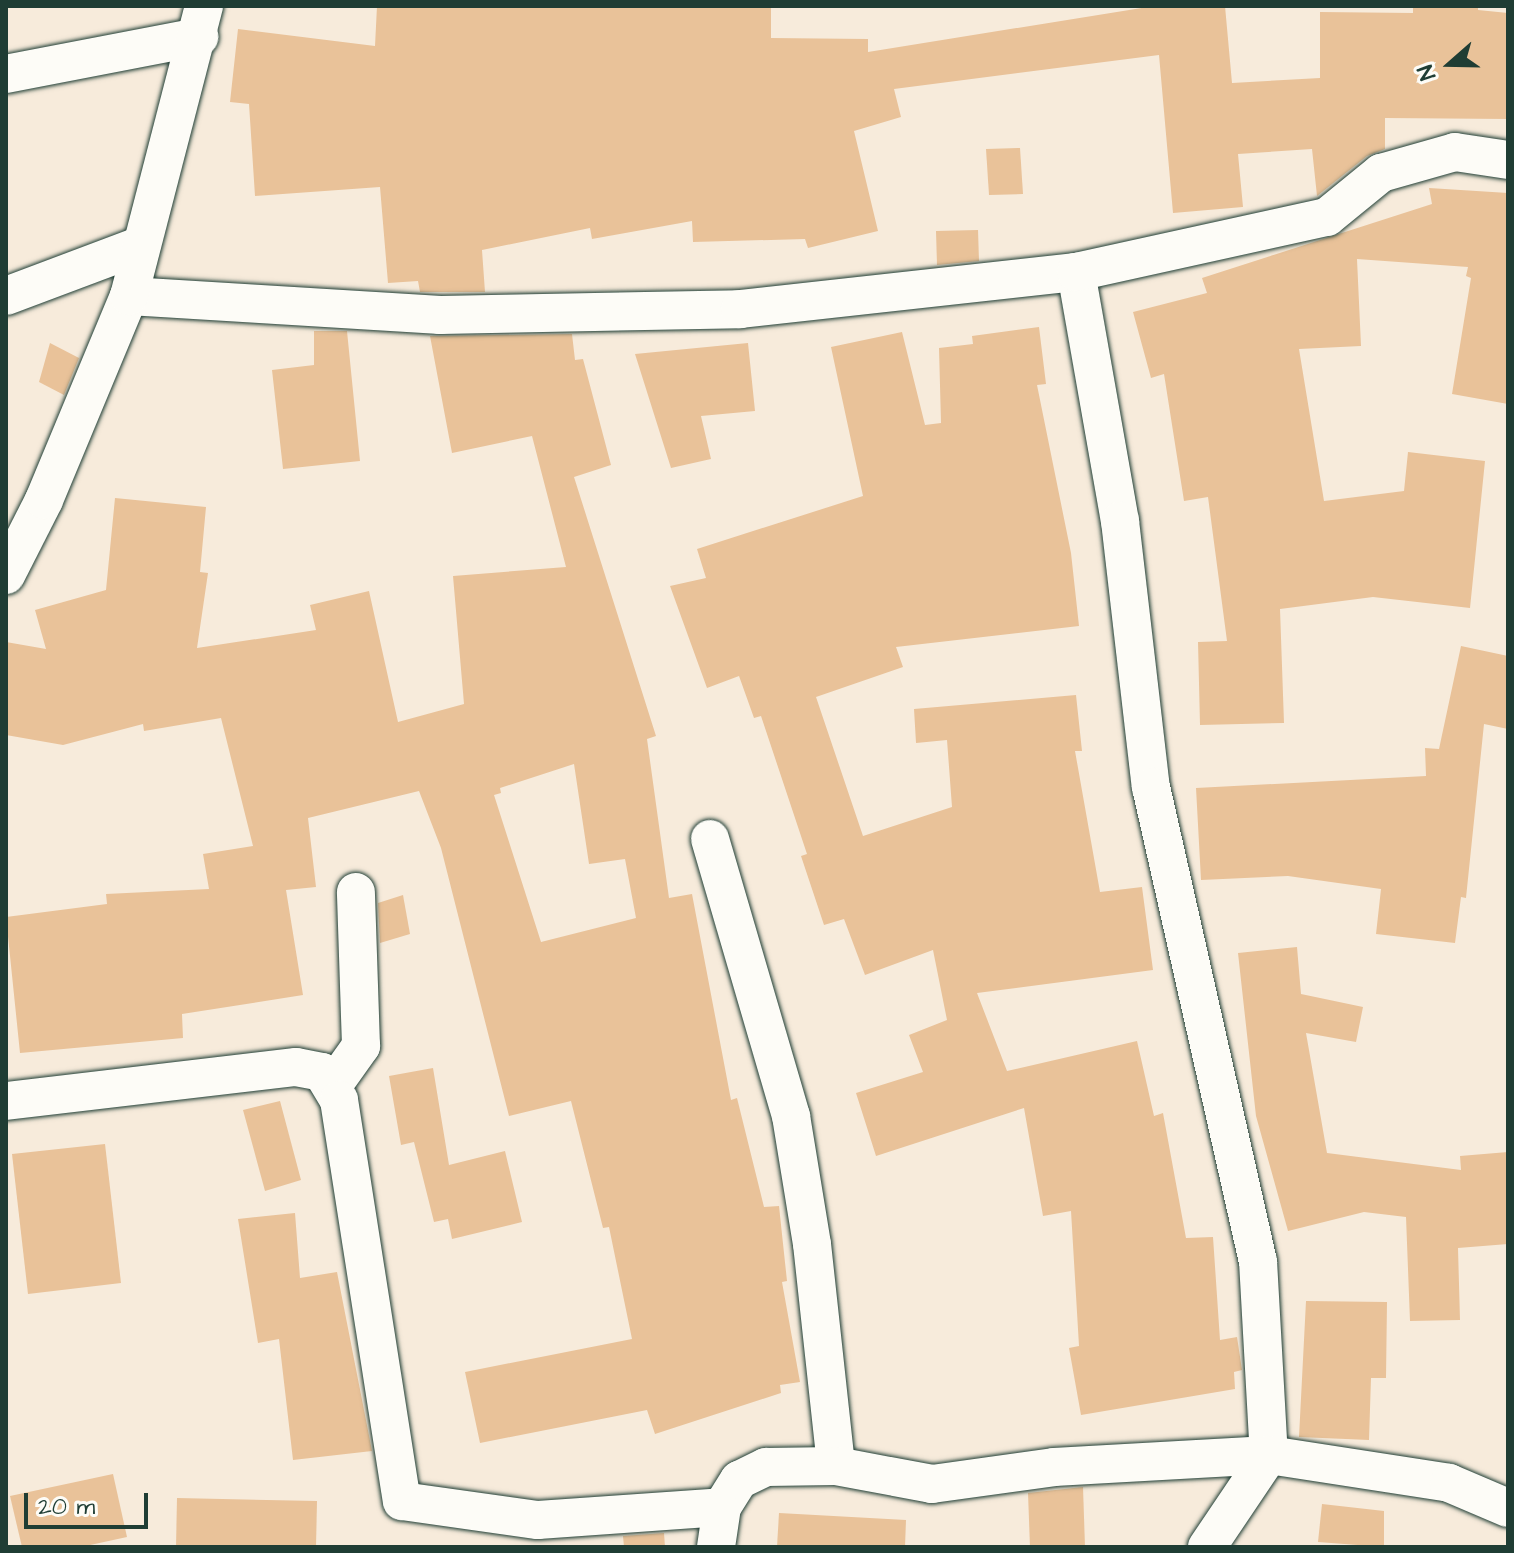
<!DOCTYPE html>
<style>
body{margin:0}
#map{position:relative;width:1514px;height:1553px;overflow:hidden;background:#f7ebdb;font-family:"Architects Daughter",sans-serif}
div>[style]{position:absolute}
.building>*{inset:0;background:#e9c299}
.roads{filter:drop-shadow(0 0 2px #1f3d34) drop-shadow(0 0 2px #1f3d34)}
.street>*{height:38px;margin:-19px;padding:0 19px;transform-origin:19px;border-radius:19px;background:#fdfcf7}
span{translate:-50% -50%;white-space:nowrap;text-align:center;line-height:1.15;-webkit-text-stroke:7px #fdfcf7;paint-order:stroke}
.frame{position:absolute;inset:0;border:8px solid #1f3d34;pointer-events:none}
.north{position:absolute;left:1410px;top:24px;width:80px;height:80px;-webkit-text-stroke:6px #fdfcf7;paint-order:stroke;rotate:250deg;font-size:22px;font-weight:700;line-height:32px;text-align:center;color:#1f3d34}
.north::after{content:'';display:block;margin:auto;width:28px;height:36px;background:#1f3d34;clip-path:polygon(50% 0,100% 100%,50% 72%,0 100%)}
.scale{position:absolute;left:24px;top:1493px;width:124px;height:36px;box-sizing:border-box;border:4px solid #1f3d34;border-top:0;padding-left:10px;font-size:24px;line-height:28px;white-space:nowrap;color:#1f3d34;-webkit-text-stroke:6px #fdfcf7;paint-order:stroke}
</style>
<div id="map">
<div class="building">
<i style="clip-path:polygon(377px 6px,771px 6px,771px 38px,868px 39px,868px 52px,1154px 6px,1225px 6px,1232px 83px,1320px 78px,1320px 12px,1413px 13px,1413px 6px,1478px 6px,1478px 10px,1508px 13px,1508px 119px,1385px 118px,1385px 149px,1367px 156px,1317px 196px,1312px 149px,1238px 154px,1243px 207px,1173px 213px,1159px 55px,894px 89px,901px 117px,854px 131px,878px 231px,808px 248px,805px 239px,693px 242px,692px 221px,592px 239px,590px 228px,482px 250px,485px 292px,420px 292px,418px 281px,388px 283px,380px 187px,255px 196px,249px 104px,230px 102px,238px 29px,375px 46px)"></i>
<i style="clip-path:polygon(1020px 148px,1023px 194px,989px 195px,986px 149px)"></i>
<i style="clip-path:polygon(1429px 188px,1508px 193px,1508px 404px,1452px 394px,1471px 278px,1466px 276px,1468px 267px,1357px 259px,1361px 346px,1299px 349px,1324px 501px,1404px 491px,1408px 452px,1485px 461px,1470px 608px,1373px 597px,1280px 609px,1284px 723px,1200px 725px,1198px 642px,1227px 641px,1208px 497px,1184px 501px,1164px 374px,1151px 378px,1133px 312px,1207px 293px,1202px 278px,1432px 204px)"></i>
<i style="clip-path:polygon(978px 230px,979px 261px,937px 265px,936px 231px)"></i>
<i style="clip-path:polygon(1039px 327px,1046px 384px,1037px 385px,1071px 553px,1079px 626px,896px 647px,903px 667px,816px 697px,863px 836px,952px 807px,947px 740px,916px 743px,914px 709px,1076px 695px,1082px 751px,1075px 751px,1100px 892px,1142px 887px,1153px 970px,977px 993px,1007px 1071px,1137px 1041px,1154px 1116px,1163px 1113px,1186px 1238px,1213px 1237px,1220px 1340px,1237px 1337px,1242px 1370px,1234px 1372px,1235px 1389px,1081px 1415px,1069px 1348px,1079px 1346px,1071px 1211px,1043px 1216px,1024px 1108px,876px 1156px,856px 1093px,923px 1072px,909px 1035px,947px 1020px,933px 950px,865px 975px,844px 919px,824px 925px,801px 856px,807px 854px,761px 716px,754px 718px,739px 676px,707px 688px,670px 586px,706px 578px,697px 549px,863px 496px,831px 347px,902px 332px,925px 425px,941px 423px,939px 348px,973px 344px,972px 336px)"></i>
<i style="clip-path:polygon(314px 331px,347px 331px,360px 461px,283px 469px,272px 370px,314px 365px)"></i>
<i style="clip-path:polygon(evenodd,572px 334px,575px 360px,583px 359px,611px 465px,574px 477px,656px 736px,647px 739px,669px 898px,692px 894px,731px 1100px,737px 1098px,764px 1207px,779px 1206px,787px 1281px,782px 1282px,800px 1382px,780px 1385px,781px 1393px,655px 1434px,647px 1410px,480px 1443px,465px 1372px,632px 1339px,609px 1227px,603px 1228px,571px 1101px,509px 1116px,441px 848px,419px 791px,308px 818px,316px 887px,286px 890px,303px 995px,182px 1014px,183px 1038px,20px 1053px,6px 917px,107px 904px,106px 894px,209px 889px,203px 854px,253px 846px,221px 718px,144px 731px,143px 724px,63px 745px,6px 735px,6px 642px,46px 649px,35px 610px,106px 590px,115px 498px,206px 507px,200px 572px,208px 573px,197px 648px,316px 630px,310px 605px,369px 591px,398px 722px,464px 704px,453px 576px,566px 567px,532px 436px,452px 453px,430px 336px,572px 334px,574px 764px,589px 864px,625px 859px,636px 918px,541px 942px,494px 795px,501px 793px,500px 788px,574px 764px)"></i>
<i style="clip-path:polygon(50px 343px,79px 358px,64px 395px,39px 382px)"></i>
<i style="clip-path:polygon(748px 343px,755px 411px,701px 416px,711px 459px,671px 468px,635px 354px)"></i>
<i style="clip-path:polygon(1461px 646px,1508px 656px,1508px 729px,1484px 724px,1466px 898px,1461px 897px,1455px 943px,1376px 934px,1381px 889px,1288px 876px,1201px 880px,1196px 788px,1426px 776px,1425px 748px,1439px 749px)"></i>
<i style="clip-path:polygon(403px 895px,410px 934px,380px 943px,378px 903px)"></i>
<i style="clip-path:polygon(1297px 947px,1301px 994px,1363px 1007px,1356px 1042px,1306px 1033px,1327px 1153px,1461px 1170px,1460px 1156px,1508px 1152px,1508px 1244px,1458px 1248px,1460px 1320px,1410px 1321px,1406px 1217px,1364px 1212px,1288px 1231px,1256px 1116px,1238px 953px)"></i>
<i style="clip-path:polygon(433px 1068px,449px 1165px,505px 1151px,522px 1222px,452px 1239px,448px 1219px,434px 1222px,414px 1142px,401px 1145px,389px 1076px)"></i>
<i style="clip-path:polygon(280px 1101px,301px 1180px,265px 1191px,243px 1110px)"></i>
<i style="clip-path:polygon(105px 1144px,121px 1283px,28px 1294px,12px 1154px)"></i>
<i style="clip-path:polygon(295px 1213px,300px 1278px,337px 1272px,372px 1451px,293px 1460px,279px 1339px,258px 1343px,238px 1219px)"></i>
<i style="clip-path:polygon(1306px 1301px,1387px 1302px,1386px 1378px,1371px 1378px,1369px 1440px,1299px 1437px)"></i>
<i style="clip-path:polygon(113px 1474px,127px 1537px,81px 1547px,22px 1547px,10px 1496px)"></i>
<i style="clip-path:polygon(1083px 1487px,1085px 1547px,1030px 1547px,1028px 1493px)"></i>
<i style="clip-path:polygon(177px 1498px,317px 1501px,316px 1547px,176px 1547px)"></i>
<i style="clip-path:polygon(1322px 1504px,1384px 1511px,1384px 1547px,1318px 1542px)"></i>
<i style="clip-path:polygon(779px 1513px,906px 1520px,905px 1547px,777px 1547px)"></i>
<i style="clip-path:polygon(664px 1533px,665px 1547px,624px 1547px,623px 1536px)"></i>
</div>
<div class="roads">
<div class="street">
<i style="left:6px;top:74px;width:197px;rotate:-10.9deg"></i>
<i style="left:1076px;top:272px;width:253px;rotate:80deg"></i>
<i style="left:1120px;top:521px;width:268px;rotate:83.4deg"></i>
<i style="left:1151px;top:787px;width:486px;rotate:77.3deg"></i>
<i style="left:1258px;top:1261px;width:194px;rotate:86.8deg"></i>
<i style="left:1269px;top:1455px;width:111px;rotate:124deg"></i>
<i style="left:6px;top:296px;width:142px;rotate:-20.6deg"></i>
<i style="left:129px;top:296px;width:312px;rotate:3.5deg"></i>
<i style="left:440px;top:315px;width:300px;rotate:-1.1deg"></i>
<i style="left:740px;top:309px;width:338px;rotate:-6.3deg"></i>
<i style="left:1076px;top:272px;width:257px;rotate:-12.4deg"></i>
<i style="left:1327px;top:217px;width:70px;rotate:-39.2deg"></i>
<i style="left:1381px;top:173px;width:77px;rotate:-15.8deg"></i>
<i style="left:1455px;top:152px;width:54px;rotate:8.6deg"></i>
<i style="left:6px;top:575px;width:84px;rotate:-63.1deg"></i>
<i style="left:44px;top:500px;width:221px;rotate:-67.4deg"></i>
<i style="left:129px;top:296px;width:300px;rotate:-75.5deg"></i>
<i style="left:710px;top:839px;width:289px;rotate:73.7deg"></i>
<i style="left:791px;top:1116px;width:130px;rotate:80.7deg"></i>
<i style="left:812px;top:1244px;width:223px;rotate:83.8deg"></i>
<i style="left:334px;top:1084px;width:47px;rotate:-54.6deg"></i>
<i style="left:361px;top:1046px;width:154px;rotate:-91.9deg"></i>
<i style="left:6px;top:1101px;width:292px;rotate:-6.7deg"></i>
<i style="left:296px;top:1067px;width:26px;rotate:11deg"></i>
<i style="left:322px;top:1072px;width:33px;rotate:59deg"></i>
<i style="left:339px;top:1100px;width:406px;rotate:81.1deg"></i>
<i style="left:402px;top:1501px;width:137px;rotate:8deg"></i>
<i style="left:538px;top:1520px;width:184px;rotate:-4deg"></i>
<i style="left:716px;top:1547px;width:40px;rotate:-81.5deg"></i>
<i style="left:722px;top:1507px;width:32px;rotate:-58deg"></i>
<i style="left:739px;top:1480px;width:30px;rotate:-26deg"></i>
<i style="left:766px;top:1467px;width:70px;rotate:-0.8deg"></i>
<i style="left:836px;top:1466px;width:98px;rotate:10.6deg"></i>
<i style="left:932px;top:1484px;width:123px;rotate:-7.9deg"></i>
<i style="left:1054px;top:1467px;width:215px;rotate:-3.2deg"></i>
<i style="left:1269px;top:1455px;width:182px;rotate:8.8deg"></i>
<i style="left:1449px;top:1483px;width:64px;rotate:23deg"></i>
</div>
</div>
<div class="frame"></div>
<div class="north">N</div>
<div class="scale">20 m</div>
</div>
